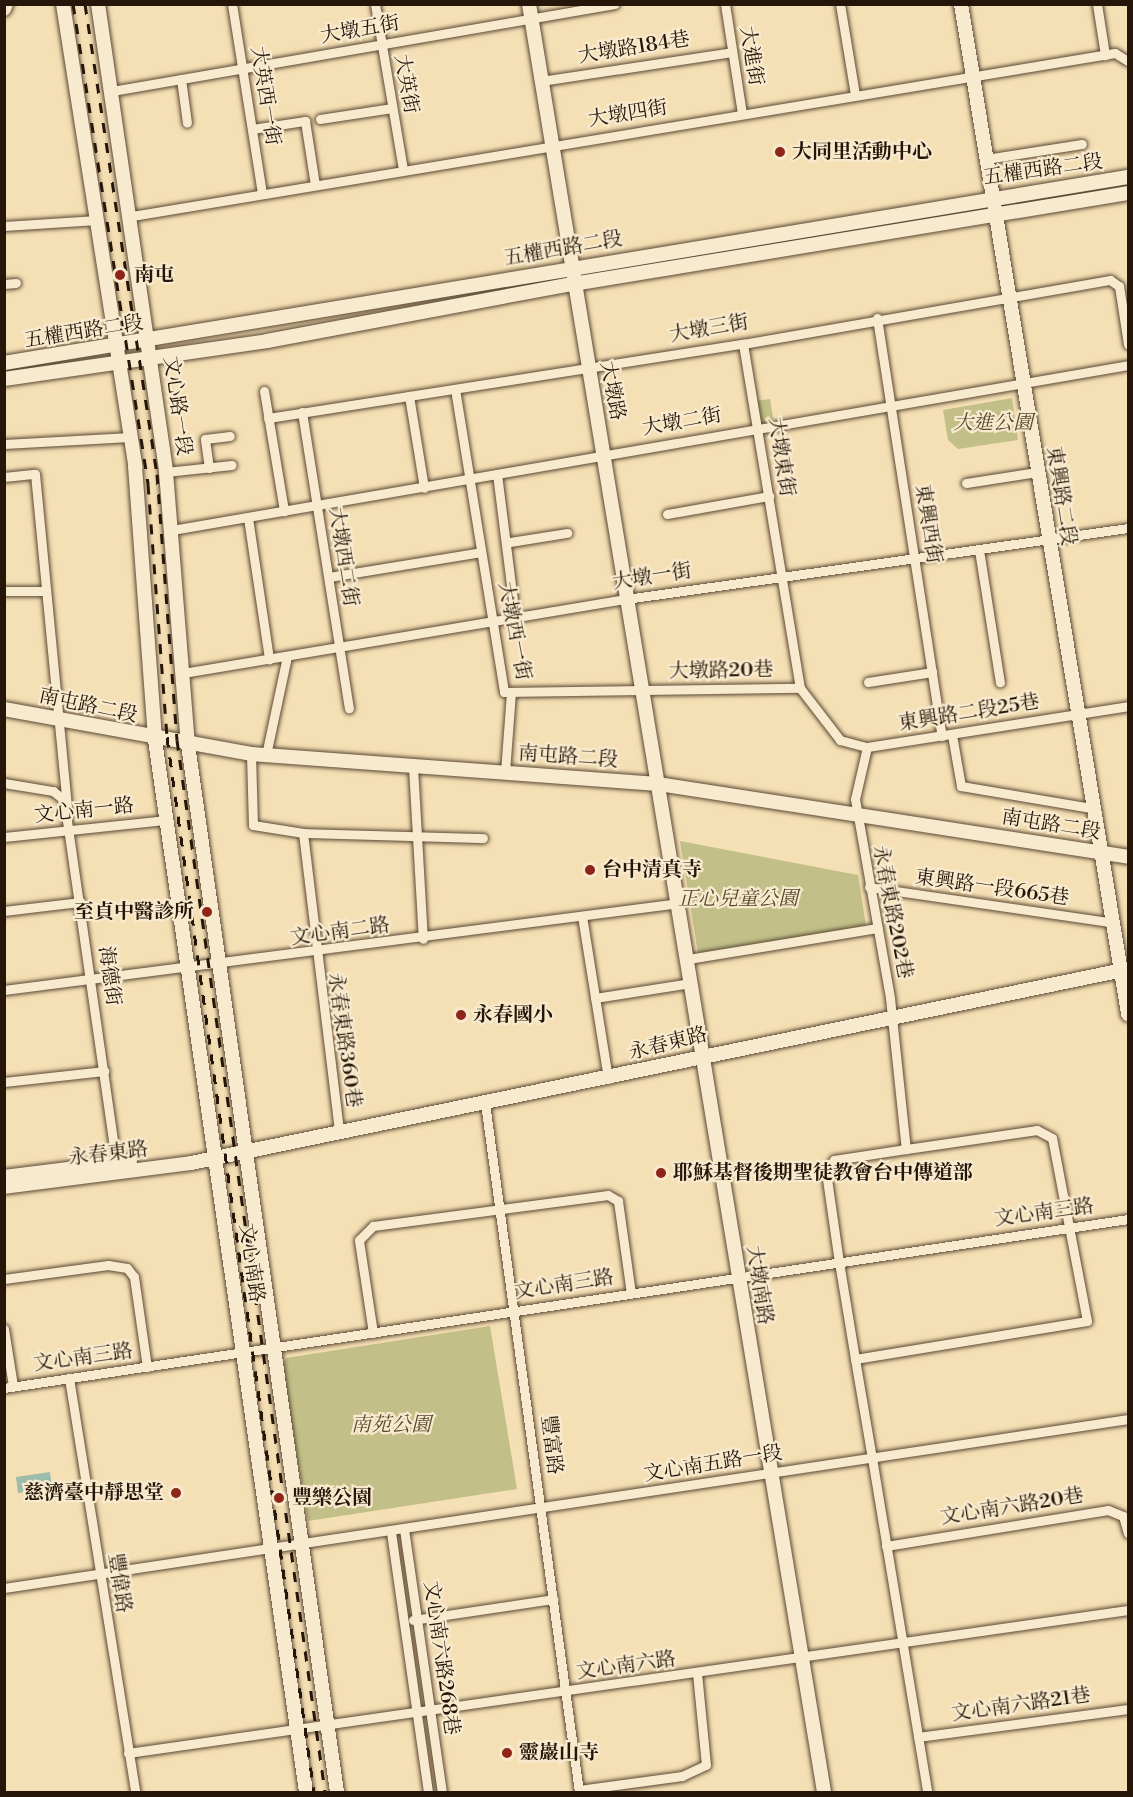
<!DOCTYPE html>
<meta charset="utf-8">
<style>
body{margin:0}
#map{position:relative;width:1133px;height:1797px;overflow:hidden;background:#f5dfb4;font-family:"Libre Bodoni","Noto Serif TC",serif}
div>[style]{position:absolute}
.green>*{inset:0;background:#c2c088}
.water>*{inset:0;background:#9cbdab}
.roads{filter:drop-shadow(0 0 2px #5a4834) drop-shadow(0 0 2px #5a4834)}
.street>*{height:9px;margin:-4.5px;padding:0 4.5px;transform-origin:4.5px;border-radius:4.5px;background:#f8eace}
.secondary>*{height:14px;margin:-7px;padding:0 7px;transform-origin:7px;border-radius:7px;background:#f8eace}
.rail>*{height:3px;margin-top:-1.5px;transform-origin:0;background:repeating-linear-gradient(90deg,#261609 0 10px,transparent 0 20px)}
.dots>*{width:16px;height:16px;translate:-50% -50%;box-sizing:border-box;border:3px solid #f8eace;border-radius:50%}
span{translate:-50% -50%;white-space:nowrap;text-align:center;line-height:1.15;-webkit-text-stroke:4.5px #f8eace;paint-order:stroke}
.street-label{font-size:20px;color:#261609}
.poi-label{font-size:20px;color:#261609;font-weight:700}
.left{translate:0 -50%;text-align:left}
.right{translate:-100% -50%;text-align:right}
.park-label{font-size:20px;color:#55492f;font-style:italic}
.frame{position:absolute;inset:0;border:6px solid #261609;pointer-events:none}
</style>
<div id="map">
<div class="green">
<i style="clip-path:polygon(1012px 398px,1018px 440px,958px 449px,948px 440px,943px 410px)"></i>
<i style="clip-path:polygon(770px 399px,774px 424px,759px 426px,755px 401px)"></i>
<i style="clip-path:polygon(680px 841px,858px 875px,866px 926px,698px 953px)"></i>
<i style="clip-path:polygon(490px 1326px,517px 1489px,308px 1521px,282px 1369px,286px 1358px)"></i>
</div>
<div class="water">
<i style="clip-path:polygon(50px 1472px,52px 1488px,18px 1493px,16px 1477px)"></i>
</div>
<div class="roads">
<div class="street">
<i style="left:232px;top:4px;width:192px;rotate:81deg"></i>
<i style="left:375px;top:4px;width:168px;rotate:80.4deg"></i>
<i style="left:725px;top:4px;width:111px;rotate:81.2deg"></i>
<i style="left:840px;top:4px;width:92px;rotate:80.6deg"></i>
<i style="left:1097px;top:4px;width:52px;rotate:81.1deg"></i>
<i style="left:181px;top:79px;width:44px;rotate:82.2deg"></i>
<i style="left:541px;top:81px;width:193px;rotate:-8.6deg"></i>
<i style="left:112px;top:91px;width:510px;rotate:-9.81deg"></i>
<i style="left:320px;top:119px;width:73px;rotate:-8.7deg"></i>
<i style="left:252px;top:129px;width:54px;rotate:-8.6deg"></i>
<i style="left:305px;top:121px;width:65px;rotate:81.1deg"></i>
<i style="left:986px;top:159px;width:97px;rotate:-8.9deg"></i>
<i style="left:132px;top:216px;width:996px;rotate:-9.42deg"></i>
<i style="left:1115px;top:53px;width:15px;rotate:32deg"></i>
<i style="left:4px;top:226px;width:93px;rotate:-3.7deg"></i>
<i style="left:4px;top:284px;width:12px;rotate:-5deg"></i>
<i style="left:877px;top:318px;width:423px;rotate:81.2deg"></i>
<i style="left:743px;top:344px;width:349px;rotate:80.6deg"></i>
<i style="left:800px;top:688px;width:66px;rotate:52.4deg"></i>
<i style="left:840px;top:740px;width:28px;rotate:15deg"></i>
<i style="left:867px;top:747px;width:53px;rotate:103deg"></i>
<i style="left:855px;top:799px;width:202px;rotate:80deg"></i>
<i style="left:890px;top:998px;width:152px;rotate:84deg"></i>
<i style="left:455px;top:389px;width:307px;rotate:80.8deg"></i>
<i style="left:504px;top:692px;width:296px;rotate:-0.8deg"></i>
<i style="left:264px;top:391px;width:122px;rotate:80.5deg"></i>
<i style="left:409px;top:396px;width:93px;rotate:80.7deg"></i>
<i style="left:302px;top:412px;width:300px;rotate:81deg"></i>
<i style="left:268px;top:418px;width:481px;rotate:-8.9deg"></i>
<i style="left:743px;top:344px;width:373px;rotate:-9.9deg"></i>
<i style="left:1110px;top:280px;width:11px;rotate:34deg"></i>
<i style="left:1119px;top:286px;width:59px;rotate:81.2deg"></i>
<i style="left:4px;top:444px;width:126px;rotate:-3.2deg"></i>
<i style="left:209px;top:468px;width:29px;rotate:-98deg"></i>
<i style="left:205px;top:439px;width:25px;rotate:-7deg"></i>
<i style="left:166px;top:472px;width:66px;rotate:-6.1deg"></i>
<i style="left:497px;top:474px;width:144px;rotate:82.8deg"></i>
<i style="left:4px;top:477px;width:31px;rotate:-6deg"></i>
<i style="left:35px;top:474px;width:333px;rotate:84.5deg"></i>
<i style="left:966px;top:483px;width:72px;rotate:-8.8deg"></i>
<i style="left:667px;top:514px;width:104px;rotate:-10deg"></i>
<i style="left:248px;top:518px;width:143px;rotate:81.5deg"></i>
<i style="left:172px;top:530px;width:970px;rotate:-9.79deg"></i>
<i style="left:510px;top:542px;width:58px;rotate:-9deg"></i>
<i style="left:979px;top:550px;width:134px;rotate:81deg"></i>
<i style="left:329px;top:577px;width:154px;rotate:-9.3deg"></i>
<i style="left:4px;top:591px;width:42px"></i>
<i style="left:183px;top:673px;width:449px;rotate:-9.5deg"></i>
<i style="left:626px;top:599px;width:507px;rotate:-8.05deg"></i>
<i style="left:868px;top:682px;width:65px;rotate:-8.9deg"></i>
<i style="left:952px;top:735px;width:52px;rotate:80deg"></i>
<i style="left:961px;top:786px;width:132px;rotate:9.6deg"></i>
<i style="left:867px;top:747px;width:264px;rotate:-8.9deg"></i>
<i style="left:251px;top:754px;width:71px;rotate:88.4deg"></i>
<i style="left:253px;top:825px;width:51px;rotate:9.1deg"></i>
<i style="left:303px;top:833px;width:180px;rotate:1.6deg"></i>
<i style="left:266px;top:755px;width:101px;rotate:-78deg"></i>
<i style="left:413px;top:767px;width:172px;rotate:86.7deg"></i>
<i style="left:505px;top:772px;width:79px;rotate:-85.7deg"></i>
<i style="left:4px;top:783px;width:50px;rotate:9.3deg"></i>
<i style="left:53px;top:791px;width:14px;rotate:39deg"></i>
<i style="left:64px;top:800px;width:372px;rotate:81.8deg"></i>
<i style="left:303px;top:833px;width:301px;rotate:83.1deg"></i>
<i style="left:4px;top:837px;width:164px;rotate:-6deg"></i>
<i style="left:869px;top:887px;width:244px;rotate:8.3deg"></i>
<i style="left:4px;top:911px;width:77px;rotate:-6.8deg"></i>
<i style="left:582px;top:916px;width:165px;rotate:80.9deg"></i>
<i style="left:688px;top:959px;width:192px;rotate:-9.3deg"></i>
<i style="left:4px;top:990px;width:681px;rotate:-7.34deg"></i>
<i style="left:595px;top:998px;width:97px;rotate:-8.9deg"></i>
<i style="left:4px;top:1082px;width:101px;rotate:-6.3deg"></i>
<i style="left:485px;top:1103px;width:695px;rotate:82.23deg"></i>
<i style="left:4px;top:1279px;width:105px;rotate:-7.7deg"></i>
<i style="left:108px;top:1265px;width:19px;rotate:9deg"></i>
<i style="left:127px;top:1268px;width:11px;rotate:52deg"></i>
<i style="left:134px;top:1277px;width:91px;rotate:81.8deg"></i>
<i style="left:4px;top:1329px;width:58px;rotate:81deg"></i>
<i style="left:373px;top:1333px;width:94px;rotate:-98.6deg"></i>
<i style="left:359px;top:1240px;width:20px;rotate:-45deg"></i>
<i style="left:373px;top:1226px;width:237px;rotate:-7.5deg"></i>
<i style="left:608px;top:1195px;width:12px;rotate:31deg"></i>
<i style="left:618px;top:1201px;width:93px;rotate:82deg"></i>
<i style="left:855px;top:1359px;width:235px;rotate:-9.3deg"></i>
<i style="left:1087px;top:1321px;width:186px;rotate:-100.8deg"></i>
<i style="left:1052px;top:1138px;width:17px;rotate:-152deg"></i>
<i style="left:1037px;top:1130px;width:132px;rotate:171.7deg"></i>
<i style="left:906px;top:1149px;width:73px;rotate:171.3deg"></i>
<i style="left:834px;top:1160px;width:14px;rotate:124deg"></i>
<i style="left:826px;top:1172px;width:91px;rotate:81.8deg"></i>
<i style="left:839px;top:1262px;width:98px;rotate:80.6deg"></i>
<i style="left:855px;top:1359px;width:100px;rotate:80.3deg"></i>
<i style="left:872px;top:1458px;width:338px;rotate:80.6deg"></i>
<i style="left:69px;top:1378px;width:419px;rotate:80.9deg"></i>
<i style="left:4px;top:1388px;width:1137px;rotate:-8.55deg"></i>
<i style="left:404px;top:1529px;width:266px;rotate:81.8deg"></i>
<i style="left:391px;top:1532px;width:263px;rotate:81.9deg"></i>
<i style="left:886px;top:1546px;width:225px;rotate:-9.2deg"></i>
<i style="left:1108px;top:1510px;width:16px;rotate:22deg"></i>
<i style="left:1123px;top:1516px;width:18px;rotate:74deg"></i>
<i style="left:4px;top:1588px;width:1137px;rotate:-8.55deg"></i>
<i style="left:413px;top:1620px;width:142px;rotate:-8.5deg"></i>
<i style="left:918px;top:1737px;width:212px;rotate:-7.6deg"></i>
<i style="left:128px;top:1753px;width:1010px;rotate:-8.14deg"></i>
<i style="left:579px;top:1790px;width:104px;rotate:-7.7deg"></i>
<i style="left:682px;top:1776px;width:26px;rotate:-25deg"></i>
<i style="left:706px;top:1765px;width:91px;rotate:-95.6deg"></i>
</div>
<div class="secondary">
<i style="left:63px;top:4px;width:468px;rotate:81.1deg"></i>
<i style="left:135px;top:466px;width:275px;rotate:85.8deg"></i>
<i style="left:155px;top:740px;width:1063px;rotate:81.83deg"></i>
<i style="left:98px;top:4px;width:473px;rotate:81.7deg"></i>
<i style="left:166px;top:472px;width:274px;rotate:85.4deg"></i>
<i style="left:188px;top:745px;width:1058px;rotate:81.9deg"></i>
<i style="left:529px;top:4px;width:1812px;rotate:80.63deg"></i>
<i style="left:961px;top:4px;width:1024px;rotate:80.61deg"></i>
<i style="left:4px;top:9px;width:5px;rotate:-68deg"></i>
<i style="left:4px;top:363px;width:1139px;rotate:-9.4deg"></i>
<i style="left:4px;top:379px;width:266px;rotate:-8.2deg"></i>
<i style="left:267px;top:341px;width:311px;rotate:-10.6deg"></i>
<i style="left:573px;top:284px;width:562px;rotate:-9.31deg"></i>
<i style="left:4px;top:709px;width:251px;rotate:10.3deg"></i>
<i style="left:251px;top:754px;width:408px;rotate:4.2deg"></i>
<i style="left:658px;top:784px;width:476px;rotate:8.8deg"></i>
<i style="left:4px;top:1177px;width:127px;rotate:-7.2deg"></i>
<i style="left:4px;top:1187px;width:189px;rotate:-7.3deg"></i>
<i style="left:191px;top:1163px;width:957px;rotate:-11.7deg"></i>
</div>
</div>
<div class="rail">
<i style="left:73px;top:4px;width:486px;rotate:81.1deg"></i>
<i style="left:148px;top:484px;width:254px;rotate:85.7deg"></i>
<i style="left:167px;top:737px;width:1065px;rotate:82.07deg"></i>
<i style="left:85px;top:4px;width:475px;rotate:81.3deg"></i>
<i style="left:157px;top:474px;width:267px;rotate:85.7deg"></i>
<i style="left:177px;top:740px;width:1062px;rotate:81.99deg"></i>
</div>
<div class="dots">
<i style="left:780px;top:152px;background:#8f2418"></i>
<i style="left:120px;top:275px;background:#8f2418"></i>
<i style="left:590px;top:870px;background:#8f2418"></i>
<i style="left:207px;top:912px;background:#8f2418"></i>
<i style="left:461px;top:1015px;background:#8f2418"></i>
<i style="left:661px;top:1173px;background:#8f2418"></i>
<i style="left:176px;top:1493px;background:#8f2418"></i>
<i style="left:279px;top:1498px;background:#8f2418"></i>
<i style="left:507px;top:1753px;background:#8f2418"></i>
</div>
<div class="street-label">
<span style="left:360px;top:30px;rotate:-10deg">大墩五街</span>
<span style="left:634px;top:48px;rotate:-9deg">大墩路184巷</span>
<span style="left:751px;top:56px;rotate:81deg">大進街</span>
<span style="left:406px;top:84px;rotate:80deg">大英街</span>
<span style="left:265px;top:96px;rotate:81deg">大英西一街</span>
<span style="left:628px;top:114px;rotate:-9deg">大墩四街</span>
<span style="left:1043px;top:170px;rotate:-8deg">五權西路二段</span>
<span style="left:563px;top:249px;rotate:-10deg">五權西路二段</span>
<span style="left:709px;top:329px;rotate:-10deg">大墩三街</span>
<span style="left:84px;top:332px;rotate:-9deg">五權西路二段</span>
<span style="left:612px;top:391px;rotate:79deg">大墩路</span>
<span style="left:177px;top:406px;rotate:82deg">文心路一段</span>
<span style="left:682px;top:422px;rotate:-10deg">大墩二街</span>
<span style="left:781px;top:457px;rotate:81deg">大墩東街</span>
<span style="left:1061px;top:496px;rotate:81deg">東興路二段</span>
<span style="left:928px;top:524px;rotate:81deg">東興西街</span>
<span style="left:343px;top:557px;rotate:81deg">大墩西二街</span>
<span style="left:652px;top:577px;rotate:-9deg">大墩一街</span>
<span style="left:514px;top:631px;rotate:79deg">大墩西一街</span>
<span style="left:721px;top:671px;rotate:-1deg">大墩路20巷</span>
<span style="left:88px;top:706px;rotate:12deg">南屯路二段</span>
<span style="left:969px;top:713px;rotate:-9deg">東興路二段25巷</span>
<span style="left:568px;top:757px;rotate:4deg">南屯路二段</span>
<span style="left:84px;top:811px;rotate:-6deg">文心南一路</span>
<span style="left:1051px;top:825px;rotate:9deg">南屯路二段</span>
<span style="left:992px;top:888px;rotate:8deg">東興路一段665巷</span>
<span style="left:892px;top:912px;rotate:79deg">永春東路202巷</span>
<span style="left:340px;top:932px;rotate:-8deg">文心南二路</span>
<span style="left:109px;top:976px;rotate:82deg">海德街</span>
<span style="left:344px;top:1040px;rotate:82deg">永春東路360巷</span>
<span style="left:668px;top:1044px;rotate:-14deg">永春東路</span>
<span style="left:108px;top:1154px;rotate:-7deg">永春東路</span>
<span style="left:1044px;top:1213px;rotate:-8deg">文心南三路</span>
<span style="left:251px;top:1263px;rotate:82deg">文心南路</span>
<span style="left:564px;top:1285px;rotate:-9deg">文心南三路</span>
<span style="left:759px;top:1285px;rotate:81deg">大墩南路</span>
<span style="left:83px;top:1358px;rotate:-8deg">文心南三路</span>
<span style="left:551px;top:1445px;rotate:83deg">豐富路</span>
<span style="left:713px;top:1464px;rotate:-9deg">文心南五路一段</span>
<span style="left:1012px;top:1507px;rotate:-9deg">文心南六路20巷</span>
<span style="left:119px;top:1583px;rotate:81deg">豐偉路</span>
<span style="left:441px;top:1658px;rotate:82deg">文心南六路268巷</span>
<span style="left:626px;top:1666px;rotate:-8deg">文心南六路</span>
<span style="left:1021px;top:1705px;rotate:-8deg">文心南六路21巷</span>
</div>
<div class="poi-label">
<span class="left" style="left:792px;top:152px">大同里活動中心</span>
<span class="left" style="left:134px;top:275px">南屯</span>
<span class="left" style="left:602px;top:870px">台中清真寺</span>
<span class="right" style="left:194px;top:912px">至貞中醫診所</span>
<span class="left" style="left:473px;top:1015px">永春國小</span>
<span class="left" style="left:673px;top:1173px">耶穌基督後期聖徒教會台中傳道部</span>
<span class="right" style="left:164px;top:1493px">慈濟臺中靜思堂</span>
<span class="left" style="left:292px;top:1498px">豐樂公園</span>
<span class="left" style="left:519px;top:1753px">靈巖山寺</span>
</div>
<div class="park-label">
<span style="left:993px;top:423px">大進公園</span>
<span style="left:738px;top:899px">正心兒童公園</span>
<span style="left:391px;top:1425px">南苑公園</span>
</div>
<div class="frame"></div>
</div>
